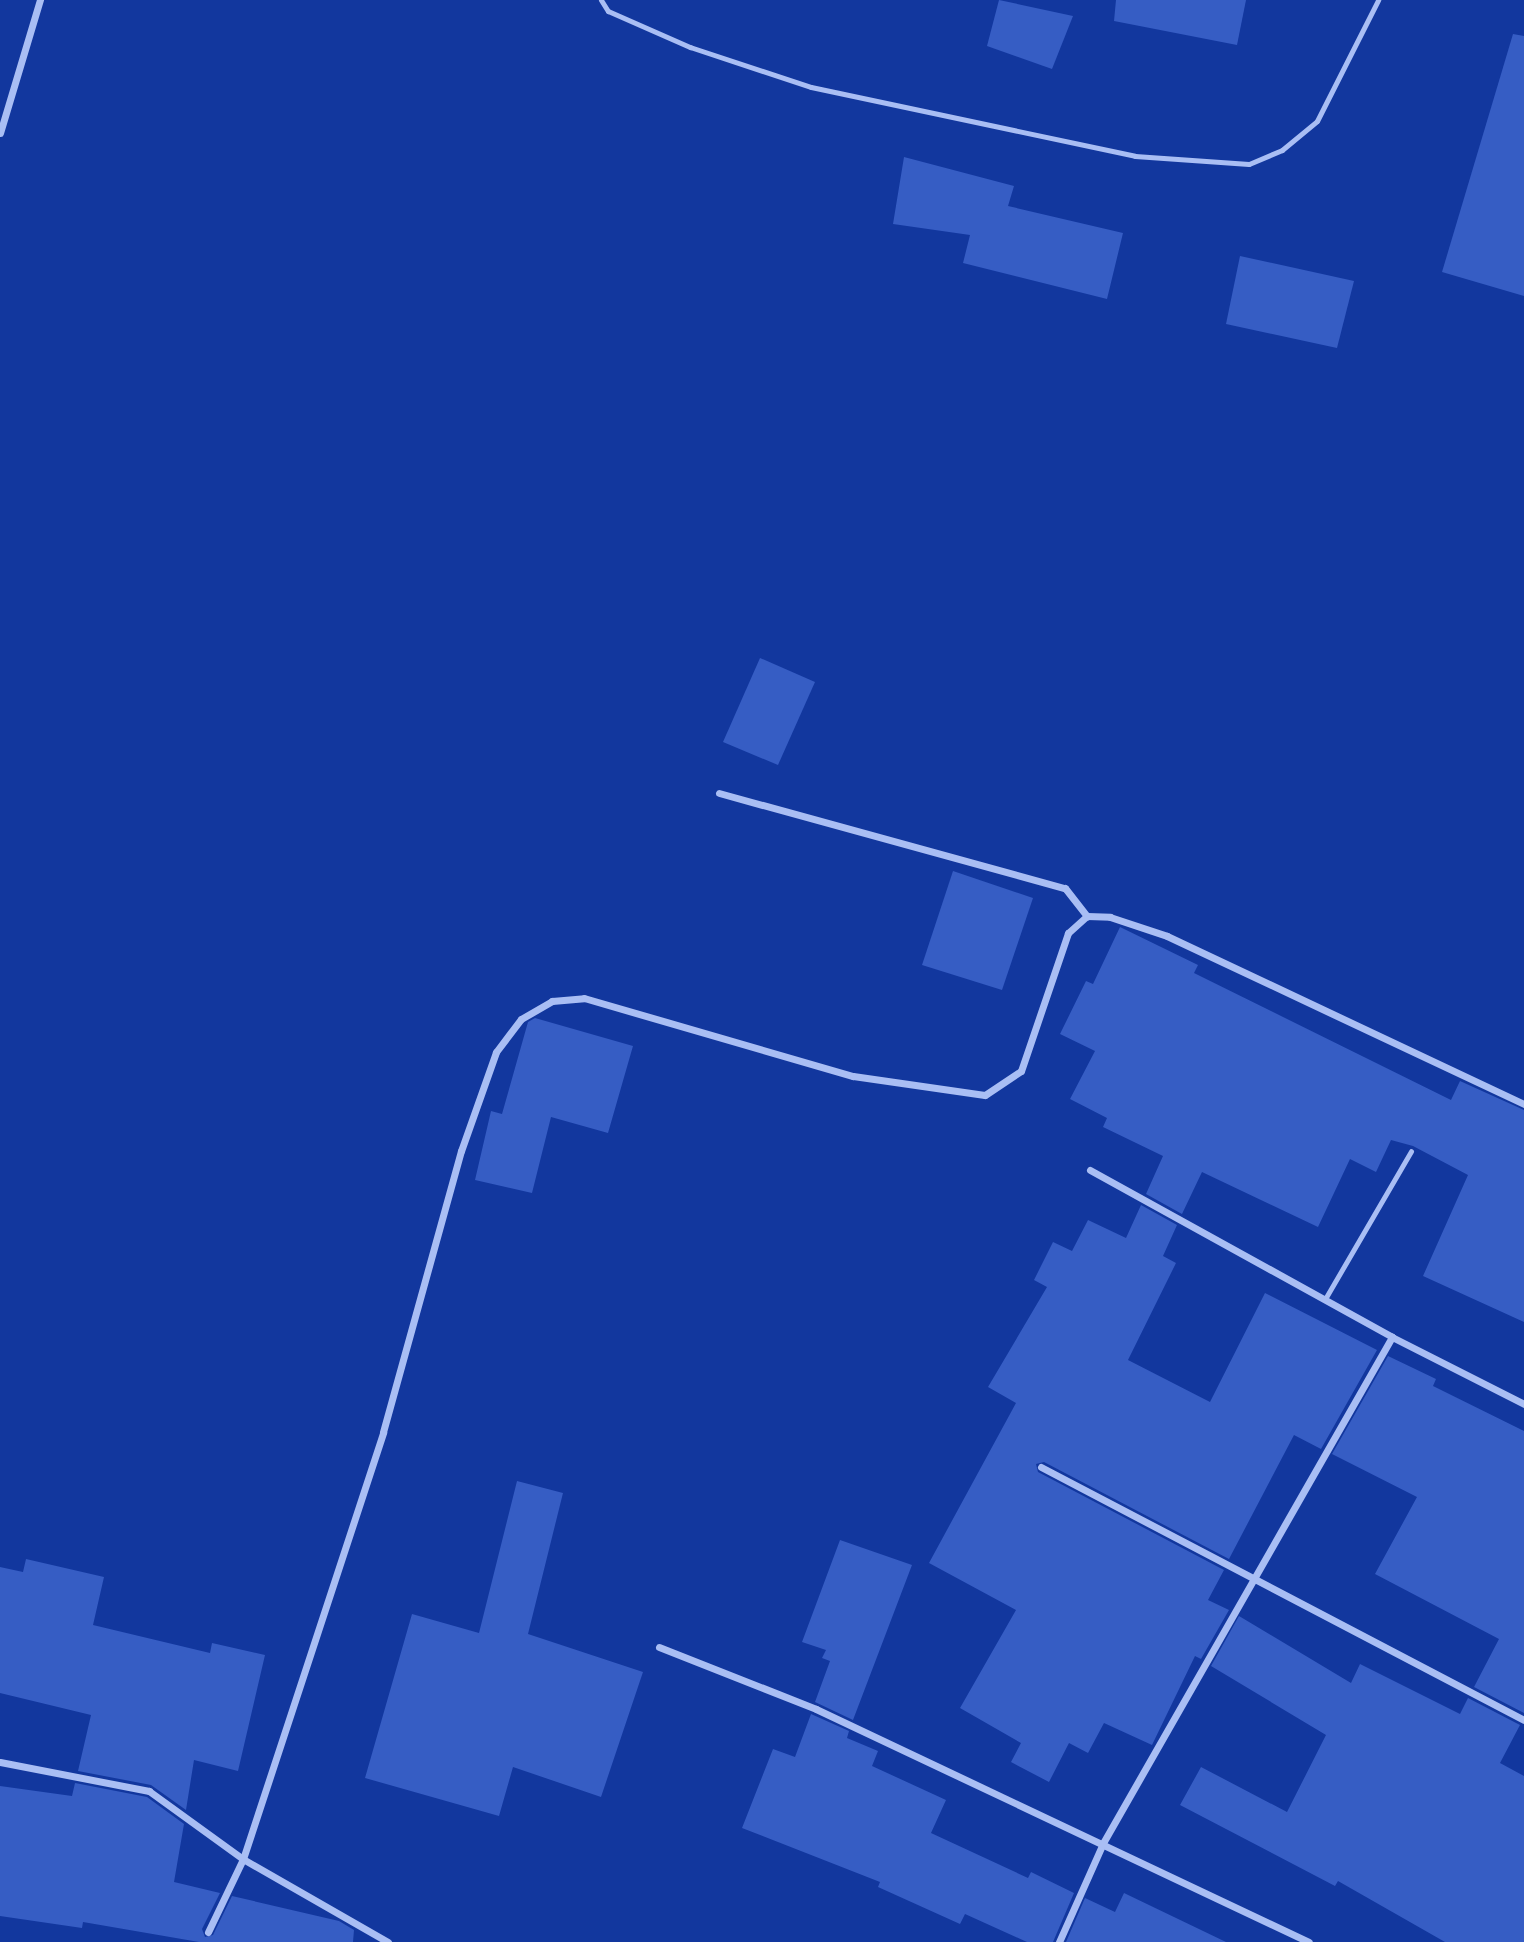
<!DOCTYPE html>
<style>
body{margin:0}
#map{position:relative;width:1524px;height:1942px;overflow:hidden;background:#12379e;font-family:Overpass,sans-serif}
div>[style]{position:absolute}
.building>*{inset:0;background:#365dc4}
.lane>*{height:5px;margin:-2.5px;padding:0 2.5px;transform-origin:2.5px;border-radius:2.5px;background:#a9bef4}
.street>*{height:7px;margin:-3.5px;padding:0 3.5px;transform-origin:3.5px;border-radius:3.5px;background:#a9bef4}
span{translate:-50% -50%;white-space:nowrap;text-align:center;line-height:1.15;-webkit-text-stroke:7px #12379e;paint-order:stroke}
</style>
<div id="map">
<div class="building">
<i style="clip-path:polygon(999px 0,1073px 16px,1052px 69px,987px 46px)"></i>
<i style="clip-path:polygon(1116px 0,1246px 0,1237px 45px,1114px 21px)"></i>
<i style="clip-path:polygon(1513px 34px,1524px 36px,1524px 296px,1442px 272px)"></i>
<i style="clip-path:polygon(904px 157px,1014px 186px,1008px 206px,1123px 233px,1107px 299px,963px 263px,970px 235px,893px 224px)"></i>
<i style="clip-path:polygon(1240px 256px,1354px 281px,1337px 348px,1226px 324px)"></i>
<i style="clip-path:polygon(760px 658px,815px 682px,778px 765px,723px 742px)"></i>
<i style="clip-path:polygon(953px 871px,1033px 898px,1002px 990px,922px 965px)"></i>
<i style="clip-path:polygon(1120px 927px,1198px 965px,1194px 973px,1451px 1100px,1460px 1081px,1524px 1110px,1524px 1322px,1423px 1276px,1468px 1175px,1413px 1146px,1391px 1140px,1376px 1172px,1350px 1159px,1318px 1227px,1202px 1172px,1182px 1214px,1146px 1194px,1163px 1156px,1103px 1127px,1107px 1118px,1070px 1099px,1095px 1051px,1060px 1034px,1086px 981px,1093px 984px)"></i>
<i style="clip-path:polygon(535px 1018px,633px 1046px,608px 1133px,551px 1117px,532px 1193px,475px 1180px,491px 1111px,502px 1114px,528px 1022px)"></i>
<i style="clip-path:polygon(1141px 1205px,1177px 1225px,1163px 1256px,1176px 1263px,1128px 1360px,1210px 1402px,1265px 1293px,1377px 1350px,1321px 1449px,1294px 1435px,1229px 1559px,1044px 1462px,1036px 1464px,1038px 1472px,1224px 1570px,1208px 1600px,1229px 1610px,1201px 1659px,1195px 1656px,1152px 1745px,1104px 1723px,1088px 1753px,1069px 1743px,1049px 1782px,1011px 1762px,1021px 1743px,960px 1708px,1016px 1610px,929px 1563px,1016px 1403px,988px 1387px,1047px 1287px,1034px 1280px,1053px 1242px,1072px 1251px,1088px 1220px,1126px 1238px)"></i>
<i style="clip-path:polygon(1388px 1356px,1436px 1379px,1433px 1386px,1524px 1431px,1524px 1713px,1474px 1687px,1499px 1639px,1375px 1574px,1417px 1497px,1332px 1454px)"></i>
<i style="clip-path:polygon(517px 1481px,563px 1493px,528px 1634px,643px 1672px,601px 1797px,513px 1767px,499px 1816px,365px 1778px,412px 1614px,479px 1633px)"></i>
<i style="clip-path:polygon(840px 1540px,912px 1565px,853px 1720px,815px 1702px,830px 1661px,822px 1658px,826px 1650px,802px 1642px)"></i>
<i style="clip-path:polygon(26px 1559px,104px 1577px,93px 1625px,210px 1653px,212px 1643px,265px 1655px,238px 1771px,194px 1760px,186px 1810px,151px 1785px,78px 1771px,91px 1715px,0 1693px,0 1567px,23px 1572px)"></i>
<i style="clip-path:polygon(1239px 1616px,1351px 1683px,1360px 1664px,1460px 1714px,1468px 1698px,1520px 1725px,1500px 1763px,1524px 1776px,1524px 1942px,1445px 1942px,1338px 1881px,1335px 1886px,1180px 1805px,1201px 1767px,1287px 1812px,1326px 1735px,1211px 1666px)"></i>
<i style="clip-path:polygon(811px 1714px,849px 1731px,847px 1738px,878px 1751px,872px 1766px,946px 1800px,931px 1833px,1028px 1878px,1031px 1872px,1074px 1893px,1053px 1942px,1027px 1942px,965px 1914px,960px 1924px,878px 1887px,880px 1882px,742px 1828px,773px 1749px,795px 1757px)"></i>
<i style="clip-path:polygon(75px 1783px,147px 1797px,184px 1824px,174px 1882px,220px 1893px,202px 1929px,205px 1937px,213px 1935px,232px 1896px,339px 1921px,354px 1930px,353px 1942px,199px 1942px,83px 1922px,82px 1928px,0 1916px,0 1786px,72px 1796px)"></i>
<i style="clip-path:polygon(1124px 1893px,1226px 1942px,1066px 1942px,1085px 1898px,1115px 1912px)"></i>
</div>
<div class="lane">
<i style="left:601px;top:0;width:13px;rotate:58deg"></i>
<i style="left:608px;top:11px;width:90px;rotate:23.7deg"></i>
<i style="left:690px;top:47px;width:127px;rotate:18.3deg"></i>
<i style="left:811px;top:87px;width:331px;rotate:12deg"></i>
<i style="left:1135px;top:156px;width:114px;rotate:4deg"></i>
<i style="left:1249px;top:164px;width:36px;rotate:-23deg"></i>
<i style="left:1282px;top:150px;width:45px;rotate:-39.6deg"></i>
<i style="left:1317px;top:121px;width:136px;rotate:-63.2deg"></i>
<i style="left:1325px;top:1299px;width:171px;rotate:-59.8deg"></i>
</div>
<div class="street">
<i style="left:0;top:133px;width:139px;rotate:-73.3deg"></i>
<i style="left:719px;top:793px;width:359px;rotate:15.4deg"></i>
<i style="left:1065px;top:888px;width:36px;rotate:52deg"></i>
<i style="left:1090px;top:1170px;width:345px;rotate:28.9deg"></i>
<i style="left:1392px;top:1337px;width:148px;rotate:26.9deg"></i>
<i style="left:1041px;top:1467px;width:545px;rotate:27.65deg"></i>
<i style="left:659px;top:1647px;width:169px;rotate:21.5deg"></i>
<i style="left:816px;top:1709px;width:545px;rotate:25.3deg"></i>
<i style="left:0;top:1762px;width:152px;rotate:11deg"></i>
<i style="left:149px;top:1791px;width:116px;rotate:35.9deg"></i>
<i style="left:243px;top:1859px;width:167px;rotate:29.8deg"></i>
<i style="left:208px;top:1932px;width:81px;rotate:-64.4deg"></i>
<i style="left:243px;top:1859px;width:449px;rotate:-71.8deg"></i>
<i style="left:383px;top:1432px;width:292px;rotate:-74.5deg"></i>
<i style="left:461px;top:1151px;width:105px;rotate:-70.5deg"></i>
<i style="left:496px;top:1052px;width:41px;rotate:-52.9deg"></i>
<i style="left:521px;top:1019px;width:36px;rotate:-30deg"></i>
<i style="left:552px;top:1001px;width:32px;rotate:-5deg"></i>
<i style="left:584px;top:998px;width:280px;rotate:16.2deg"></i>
<i style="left:853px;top:1076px;width:133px;rotate:8.2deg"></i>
<i style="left:985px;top:1095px;width:43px;rotate:-33.7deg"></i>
<i style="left:1021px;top:1071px;width:146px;rotate:-71.2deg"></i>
<i style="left:1068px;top:933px;width:25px;rotate:-42deg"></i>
<i style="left:1087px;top:916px;width:23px;rotate:2deg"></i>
<i style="left:1110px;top:917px;width:60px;rotate:18.4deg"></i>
<i style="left:1167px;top:936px;width:395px;rotate:25.2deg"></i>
<i style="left:1059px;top:1942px;width:108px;rotate:-66deg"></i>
<i style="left:1103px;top:1843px;width:583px;rotate:-60.27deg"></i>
</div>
</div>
